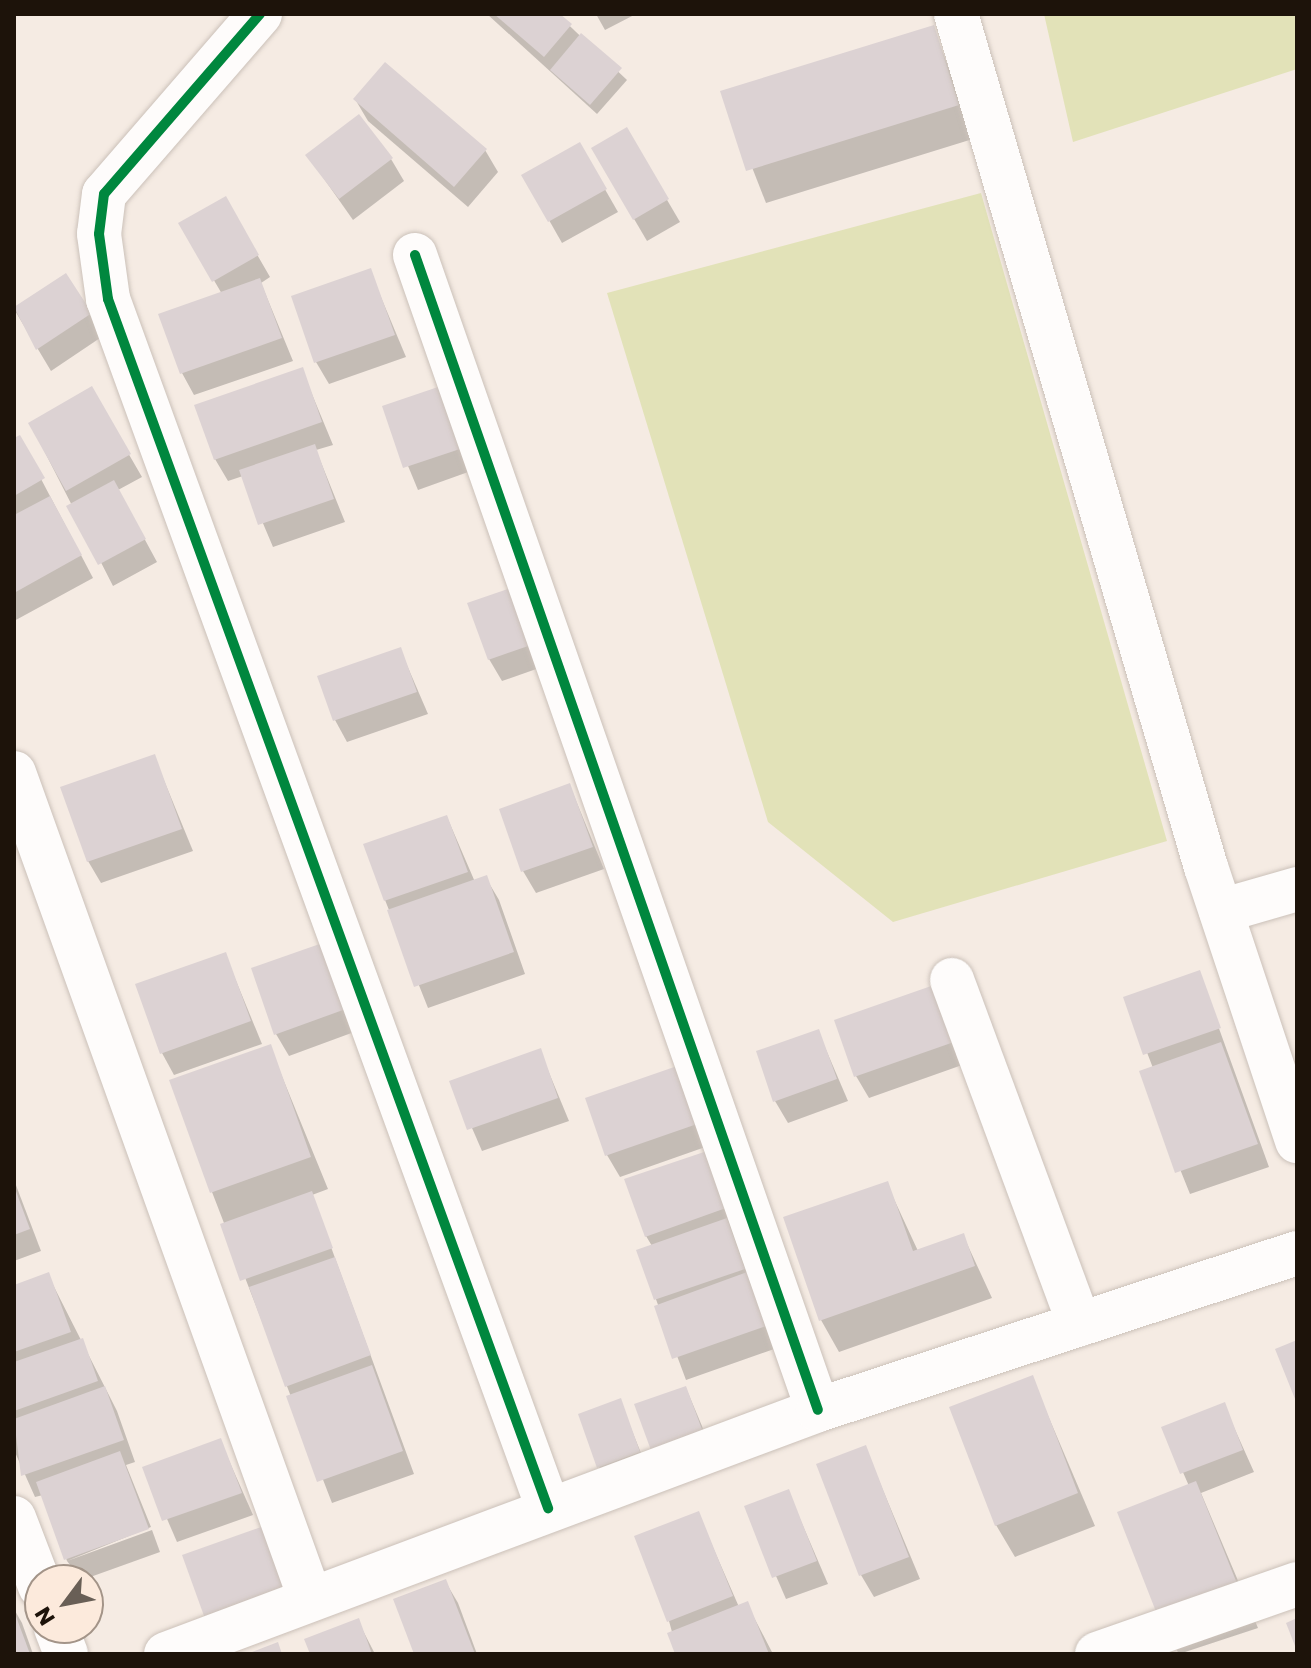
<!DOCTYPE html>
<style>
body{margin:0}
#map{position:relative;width:1311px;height:1668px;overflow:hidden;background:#f5ebe3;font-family:Poppins,sans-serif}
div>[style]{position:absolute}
.green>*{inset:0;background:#e2e2b8}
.shadow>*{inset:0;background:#0003}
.building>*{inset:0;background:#dcd2d3}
.roads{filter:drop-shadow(0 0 2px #cbc1b9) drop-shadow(0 0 2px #cbc1b9)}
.minor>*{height:44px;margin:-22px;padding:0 22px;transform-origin:22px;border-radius:22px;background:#fefcfb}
.cycleway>*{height:10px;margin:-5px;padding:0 5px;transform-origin:5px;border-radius:5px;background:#00873e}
span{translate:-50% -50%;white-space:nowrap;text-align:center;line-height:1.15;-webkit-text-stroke:7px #fceadc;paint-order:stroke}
.frame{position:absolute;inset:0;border:16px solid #1d130a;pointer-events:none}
.north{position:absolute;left:24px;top:1564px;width:80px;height:80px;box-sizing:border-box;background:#fceadc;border:2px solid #a39488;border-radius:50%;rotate:238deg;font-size:22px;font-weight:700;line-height:32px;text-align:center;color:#1d130a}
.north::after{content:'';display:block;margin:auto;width:28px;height:36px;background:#695f56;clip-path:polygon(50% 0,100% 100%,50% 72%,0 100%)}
</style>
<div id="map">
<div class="green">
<i style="clip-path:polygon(1044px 14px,1297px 14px,1297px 69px,1073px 142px)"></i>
<i style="clip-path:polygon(981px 193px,1167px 841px,893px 922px,768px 822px,607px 293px)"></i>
</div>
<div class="shadow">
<i style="clip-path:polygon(487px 14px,557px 14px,627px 80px,597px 114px)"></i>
<i style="clip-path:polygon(596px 14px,636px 14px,605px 30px)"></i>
<i style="clip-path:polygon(933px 28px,976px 138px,766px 203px,723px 93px)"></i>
<i style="clip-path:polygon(355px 99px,485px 150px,498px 172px,468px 207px,368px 121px)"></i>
<i style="clip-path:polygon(626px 130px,680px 222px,647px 241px,593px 149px)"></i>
<i style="clip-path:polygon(579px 144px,618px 212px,562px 243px,524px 176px)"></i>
<i style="clip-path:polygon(308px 156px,391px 159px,404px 181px,353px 220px)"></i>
<i style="clip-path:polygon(225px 199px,270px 277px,261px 283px,293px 361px,194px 395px,182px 373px,222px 294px,181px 224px)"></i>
<i style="clip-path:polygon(370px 271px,406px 357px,329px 384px,316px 362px)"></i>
<i style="clip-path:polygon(66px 276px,103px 336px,51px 371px,14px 309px)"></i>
<i style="clip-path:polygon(302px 370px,333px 445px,316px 450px,345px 522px,273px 547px,243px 476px,228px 481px,215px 459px)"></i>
<i style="clip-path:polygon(91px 389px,142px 477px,118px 490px,157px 562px,113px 586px,30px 423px)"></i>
<i style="clip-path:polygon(437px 390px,471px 471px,418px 490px,384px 408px)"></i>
<i style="clip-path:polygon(19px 437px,93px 578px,14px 621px,14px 441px)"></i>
<i style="clip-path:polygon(510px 590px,542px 667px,502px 681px,489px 659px)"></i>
<i style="clip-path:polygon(400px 649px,428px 714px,347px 742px,335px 720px)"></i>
<i style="clip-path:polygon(154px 756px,193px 851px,101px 883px,88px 861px)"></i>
<i style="clip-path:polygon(570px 786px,604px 869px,536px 893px,523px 871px)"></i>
<i style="clip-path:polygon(447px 817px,475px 882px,486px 878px,499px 900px,525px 974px,428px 1008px,385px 900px)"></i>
<i style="clip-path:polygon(330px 942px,365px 1028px,289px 1056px,276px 1034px)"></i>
<i style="clip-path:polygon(225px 954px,262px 1044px,174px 1075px,162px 1053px)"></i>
<i style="clip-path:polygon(1199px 973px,1269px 1167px,1190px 1194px,1141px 1072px,1153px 1068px,1126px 998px)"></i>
<i style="clip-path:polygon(946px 1009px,965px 1064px,869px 1098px,856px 1076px)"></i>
<i style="clip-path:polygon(818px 1031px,848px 1101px,788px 1123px,775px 1101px)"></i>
<i style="clip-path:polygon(270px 1047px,328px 1189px,312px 1195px,414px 1474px,332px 1503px,212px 1192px)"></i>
<i style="clip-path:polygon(540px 1051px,569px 1121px,482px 1151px,452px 1082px)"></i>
<i style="clip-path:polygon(679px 1067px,711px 1145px,620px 1177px,607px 1155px)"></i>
<i style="clip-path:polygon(706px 1153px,780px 1347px,686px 1380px,638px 1251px,652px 1246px,646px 1236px)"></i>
<i style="clip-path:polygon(14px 1180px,41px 1251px,14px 1261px)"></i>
<i style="clip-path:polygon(887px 1184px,918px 1251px,963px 1235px,992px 1298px,839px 1352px,821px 1320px)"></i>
<i style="clip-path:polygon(48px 1275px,117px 1411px,135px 1462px,126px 1465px,151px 1527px,67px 1561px,43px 1495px,35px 1497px,14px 1450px,14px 1287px)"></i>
<i style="clip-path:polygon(1032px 1378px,1095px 1526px,1015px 1557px,996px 1525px)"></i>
<i style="clip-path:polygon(686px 1388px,715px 1457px,666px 1474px)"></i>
<i style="clip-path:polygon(620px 1401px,645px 1463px,605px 1477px,599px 1467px)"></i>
<i style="clip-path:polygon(1224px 1405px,1254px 1472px,1201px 1493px,1258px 1628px,1179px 1654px,1163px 1627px,1189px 1486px,1164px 1429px)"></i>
<i style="clip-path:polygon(220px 1440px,253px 1515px,177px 1542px,145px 1468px)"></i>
<i style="clip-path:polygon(865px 1447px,920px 1579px,874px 1597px,861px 1575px)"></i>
<i style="clip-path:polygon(788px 1491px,828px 1584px,786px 1599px,746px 1507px)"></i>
<i style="clip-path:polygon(698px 1513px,739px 1607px,747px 1604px,773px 1654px,678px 1654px,669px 1621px)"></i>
<i style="clip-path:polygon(152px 1530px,160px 1552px,82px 1580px,67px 1561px)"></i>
<i style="clip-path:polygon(445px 1581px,458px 1603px,477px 1654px,416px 1654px)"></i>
<i style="clip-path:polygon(14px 1609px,22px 1623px,33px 1654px,14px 1654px)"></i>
<i style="clip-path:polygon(358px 1621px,375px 1654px,312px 1654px)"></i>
</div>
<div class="building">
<i style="clip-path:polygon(494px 14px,560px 14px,572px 24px,544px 57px)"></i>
<i style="clip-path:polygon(934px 25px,959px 105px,746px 171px,720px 91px)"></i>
<i style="clip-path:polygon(581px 33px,622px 68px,590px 105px,550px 70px)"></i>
<i style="clip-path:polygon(385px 62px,487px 149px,454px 187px,353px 99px)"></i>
<i style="clip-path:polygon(359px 114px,393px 158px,339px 199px,305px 155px)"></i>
<i style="clip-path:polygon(627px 127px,669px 199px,633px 220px,591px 148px)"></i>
<i style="clip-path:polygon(580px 142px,607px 189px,548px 222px,521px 175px)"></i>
<i style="clip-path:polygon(226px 196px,259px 255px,212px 282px,178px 223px)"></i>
<i style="clip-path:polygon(371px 268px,395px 335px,314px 363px,291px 296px)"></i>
<i style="clip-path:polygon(66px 273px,92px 313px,36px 350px,14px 307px)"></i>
<i style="clip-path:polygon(260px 278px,282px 338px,180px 374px,158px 314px)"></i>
<i style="clip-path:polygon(303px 367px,322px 422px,214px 460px,194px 405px)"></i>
<i style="clip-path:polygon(92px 386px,131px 454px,66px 491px,28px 423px)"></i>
<i style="clip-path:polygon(438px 387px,460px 449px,403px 468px,382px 406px)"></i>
<i style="clip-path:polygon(20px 435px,45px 478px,14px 496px,14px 438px)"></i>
<i style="clip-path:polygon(315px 444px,334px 499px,258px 525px,239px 470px)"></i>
<i style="clip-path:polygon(114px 480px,146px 539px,98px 565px,66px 506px)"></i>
<i style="clip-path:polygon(50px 496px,82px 555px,14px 593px,14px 515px)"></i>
<i style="clip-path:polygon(511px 588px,531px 645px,488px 660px,467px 603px)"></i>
<i style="clip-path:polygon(401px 647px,417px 692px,333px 721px,317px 676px)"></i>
<i style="clip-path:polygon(155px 754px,182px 829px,87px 862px,60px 787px)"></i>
<i style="clip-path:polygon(570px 783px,593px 847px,521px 872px,499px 809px)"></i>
<i style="clip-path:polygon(447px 815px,468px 872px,384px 901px,363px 844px)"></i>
<i style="clip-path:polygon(487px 875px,514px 952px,414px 987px,387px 910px)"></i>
<i style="clip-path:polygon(331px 940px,354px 1006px,274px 1035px,251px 968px)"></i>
<i style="clip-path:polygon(226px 952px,251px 1021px,160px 1054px,135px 984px)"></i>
<i style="clip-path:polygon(1200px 970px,1221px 1028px,1143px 1055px,1123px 997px)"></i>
<i style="clip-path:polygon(934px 985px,954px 1042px,854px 1077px,834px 1020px)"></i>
<i style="clip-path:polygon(819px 1029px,837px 1079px,773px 1102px,756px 1051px)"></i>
<i style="clip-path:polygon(1221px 1042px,1258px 1144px,1175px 1173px,1139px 1071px)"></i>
<i style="clip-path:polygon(271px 1044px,311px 1157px,210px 1193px,169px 1080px)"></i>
<i style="clip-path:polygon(541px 1048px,558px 1098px,467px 1130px,449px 1081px)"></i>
<i style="clip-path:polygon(680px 1065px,700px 1123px,605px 1156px,585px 1098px)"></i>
<i style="clip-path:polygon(707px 1151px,726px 1208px,645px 1237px,624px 1179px)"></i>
<i style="clip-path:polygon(888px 1181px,913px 1251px,964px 1233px,975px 1266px,819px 1321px,783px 1217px)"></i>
<i style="clip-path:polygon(14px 1186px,30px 1229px,14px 1235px)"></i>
<i style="clip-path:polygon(312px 1191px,333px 1248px,240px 1281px,220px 1224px)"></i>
<i style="clip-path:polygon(727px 1218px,745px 1269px,654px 1300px,636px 1250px)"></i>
<i style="clip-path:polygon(335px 1257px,371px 1355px,285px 1387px,249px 1287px)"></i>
<i style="clip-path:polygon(750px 1271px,769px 1325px,672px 1359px,654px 1306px)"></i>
<i style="clip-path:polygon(49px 1272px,71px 1332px,14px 1352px,14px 1285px)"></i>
<i style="clip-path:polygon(83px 1338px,98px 1381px,14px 1411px,14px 1362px)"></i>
<i style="clip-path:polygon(1297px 1340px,1297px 1404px,1275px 1349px)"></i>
<i style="clip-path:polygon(372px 1365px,403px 1451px,317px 1482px,286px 1396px)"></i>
<i style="clip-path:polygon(1033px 1375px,1078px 1493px,995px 1526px,949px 1407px)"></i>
<i style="clip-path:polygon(105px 1386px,124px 1440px,21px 1476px,14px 1419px)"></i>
<i style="clip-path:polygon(686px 1386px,704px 1435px,652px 1453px,634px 1404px)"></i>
<i style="clip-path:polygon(621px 1398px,640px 1452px,597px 1468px,578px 1414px)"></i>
<i style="clip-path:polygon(1225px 1402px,1243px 1450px,1180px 1474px,1161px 1427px)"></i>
<i style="clip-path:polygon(221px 1438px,242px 1493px,162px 1521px,142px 1467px)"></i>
<i style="clip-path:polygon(866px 1445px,909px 1557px,859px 1576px,816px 1464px)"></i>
<i style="clip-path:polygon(120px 1451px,149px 1529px,64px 1560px,36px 1482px)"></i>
<i style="clip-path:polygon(1196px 1481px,1242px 1596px,1162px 1627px,1117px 1512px)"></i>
<i style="clip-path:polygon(789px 1489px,817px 1561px,772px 1578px,744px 1506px)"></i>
<i style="clip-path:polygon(699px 1511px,733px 1596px,667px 1622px,634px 1536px)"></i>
<i style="clip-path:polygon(264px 1526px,290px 1598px,208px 1627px,182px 1555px)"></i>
<i style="clip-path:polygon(446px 1579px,475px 1654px,414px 1654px,393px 1599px)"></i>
<i style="clip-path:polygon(748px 1601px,769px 1654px,675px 1654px,667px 1633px)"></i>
<i style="clip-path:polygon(14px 1611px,30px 1654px,14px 1654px)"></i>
<i style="clip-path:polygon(359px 1618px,372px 1654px,310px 1654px,304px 1639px)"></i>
<i style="clip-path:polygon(1297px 1618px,1297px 1651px,1286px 1623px)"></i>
<i style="clip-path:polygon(278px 1642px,282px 1654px,247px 1654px)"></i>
</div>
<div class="roads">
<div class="minor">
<i style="left:260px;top:14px;width:238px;rotate:130.9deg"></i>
<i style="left:104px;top:194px;width:40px;rotate:97.1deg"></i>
<i style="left:99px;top:234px;width:66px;rotate:82.1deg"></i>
<i style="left:108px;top:299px;width:1287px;rotate:70deg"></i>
<i style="left:956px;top:14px;width:889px;rotate:73.67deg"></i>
<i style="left:1206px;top:867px;width:289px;rotate:71.6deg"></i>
<i style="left:415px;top:255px;width:1223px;rotate:70.77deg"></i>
<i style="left:14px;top:773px;width:876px;rotate:70.26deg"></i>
<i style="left:1221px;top:911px;width:79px;rotate:-16.1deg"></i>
<i style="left:952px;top:980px;width:367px;rotate:69.7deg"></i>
<i style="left:14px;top:1518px;width:73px;rotate:69.1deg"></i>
<i style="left:56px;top:1628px;width:28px;rotate:69deg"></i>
<i style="left:166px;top:1654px;width:696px;rotate:-20.52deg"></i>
<i style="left:818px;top:1410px;width:504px;rotate:-18.15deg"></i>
<i style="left:1097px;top:1654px;width:212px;rotate:-19.3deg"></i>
</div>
</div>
<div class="cycleway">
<i style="left:260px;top:14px;width:238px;rotate:130.9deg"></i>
<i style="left:104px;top:194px;width:40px;rotate:97.1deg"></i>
<i style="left:99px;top:234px;width:66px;rotate:82.1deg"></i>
<i style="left:108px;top:299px;width:1287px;rotate:70deg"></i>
<i style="left:415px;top:255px;width:1223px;rotate:70.77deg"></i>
</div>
<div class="frame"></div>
<div class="north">N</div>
</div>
